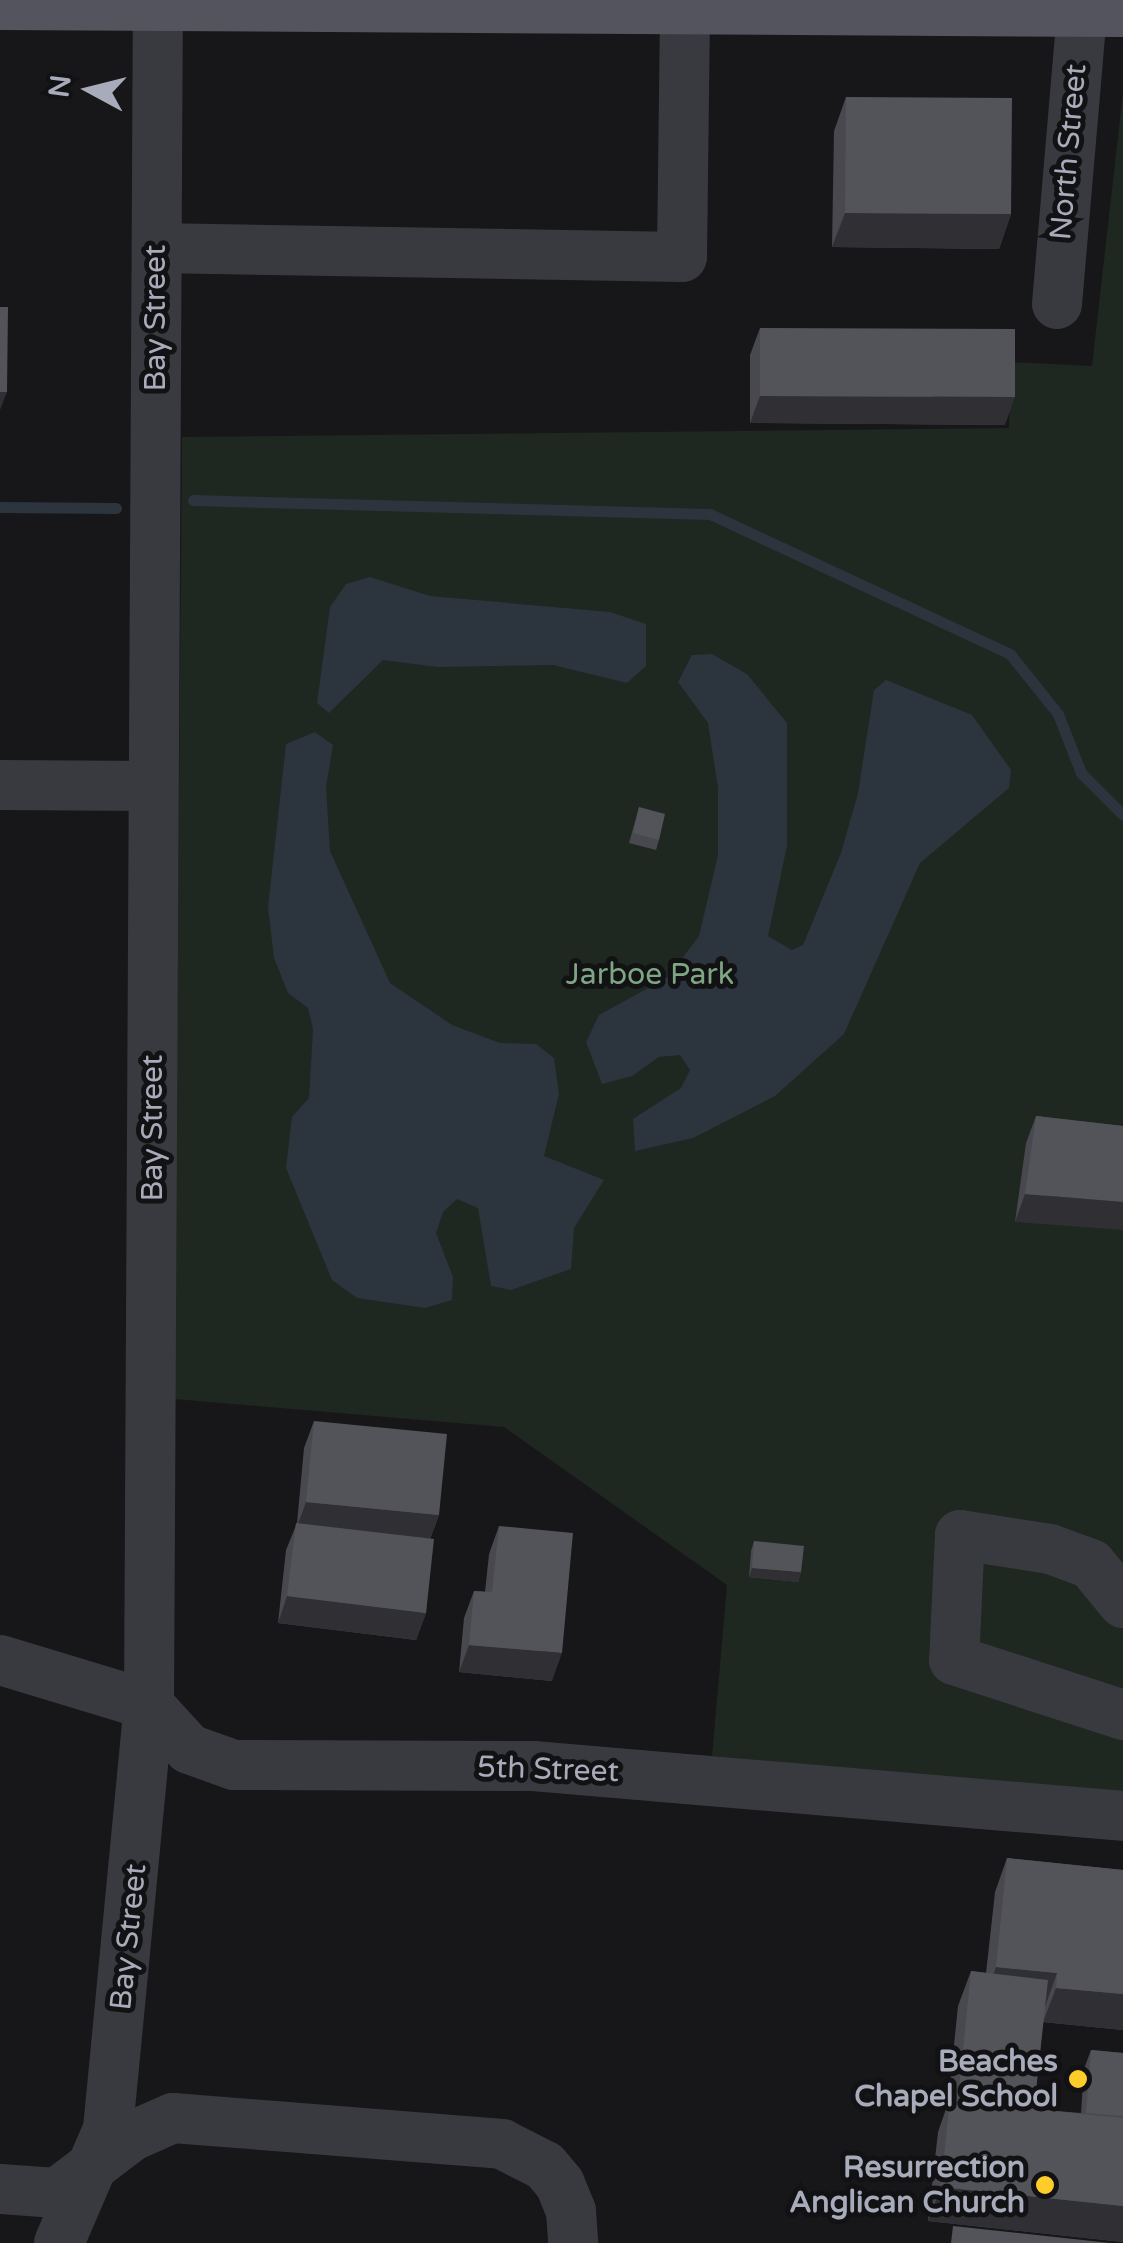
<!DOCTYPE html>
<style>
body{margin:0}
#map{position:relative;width:1123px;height:2243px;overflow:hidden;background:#171719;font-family:"Varela Round",sans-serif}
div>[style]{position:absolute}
.green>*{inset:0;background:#1e2720}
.water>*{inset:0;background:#2c343e}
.stream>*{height:11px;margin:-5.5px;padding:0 5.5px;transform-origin:5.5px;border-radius:5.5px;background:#2c343e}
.minor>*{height:50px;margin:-25px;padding:0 25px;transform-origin:25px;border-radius:25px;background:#393a40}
.major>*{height:55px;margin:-27.5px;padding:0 27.5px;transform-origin:27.5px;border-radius:27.5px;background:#53545d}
.wall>*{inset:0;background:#48484e}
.shaded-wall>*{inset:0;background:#303034}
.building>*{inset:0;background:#53535a}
.dots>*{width:28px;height:28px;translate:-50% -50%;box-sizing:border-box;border:5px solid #121214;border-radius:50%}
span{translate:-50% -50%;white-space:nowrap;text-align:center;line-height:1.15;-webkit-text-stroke:10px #121214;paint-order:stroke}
.street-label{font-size:30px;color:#a8abba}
.park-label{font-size:30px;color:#7ea684}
.poi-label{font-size:30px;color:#a8abba;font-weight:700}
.right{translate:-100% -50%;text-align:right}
.north{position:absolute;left:40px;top:40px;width:100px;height:100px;-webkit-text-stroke:8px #121214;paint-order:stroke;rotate:277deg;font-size:28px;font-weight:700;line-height:40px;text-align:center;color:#a8abba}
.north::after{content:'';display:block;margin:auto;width:35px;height:45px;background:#a8abba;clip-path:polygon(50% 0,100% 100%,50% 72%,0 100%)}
</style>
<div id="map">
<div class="green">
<i style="clip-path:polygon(1123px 92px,1123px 1794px,712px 1756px,727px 1585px,504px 1427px,174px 1399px,182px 437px,1009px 428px,1010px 362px,1092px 366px)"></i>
</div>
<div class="water">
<i style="clip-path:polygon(370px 577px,430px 596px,610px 612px,646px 624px,646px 666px,627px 683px,553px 665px,437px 667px,383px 660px,329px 713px,317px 703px,330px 607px,346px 584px)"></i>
<i style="clip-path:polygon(712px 654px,747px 674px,787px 723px,787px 846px,768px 936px,792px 950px,803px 945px,841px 853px,858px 793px,874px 690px,886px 680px,972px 715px,1011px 770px,1009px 788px,920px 863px,844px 1034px,775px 1096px,693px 1138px,635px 1151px,633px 1119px,681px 1088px,690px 1070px,680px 1055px,659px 1057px,632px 1076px,602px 1084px,586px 1042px,599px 1015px,668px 977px,699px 936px,718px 855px,718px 788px,708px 723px,678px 682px,692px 655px)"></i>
<i style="clip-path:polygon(315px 732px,333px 745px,326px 787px,330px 851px,390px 983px,452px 1025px,500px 1043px,536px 1044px,554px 1058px,559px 1094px,544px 1156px,604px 1180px,574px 1228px,571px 1269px,511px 1290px,491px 1286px,478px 1208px,457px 1199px,443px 1212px,436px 1233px,453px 1277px,452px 1300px,425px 1308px,357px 1298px,332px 1280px,286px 1168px,292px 1117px,309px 1098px,313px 1029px,308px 1008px,288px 993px,274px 958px,268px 907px,286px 744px)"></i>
</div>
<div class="stream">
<i style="left:193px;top:500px;width:517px;rotate:1.55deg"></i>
<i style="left:710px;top:514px;width:331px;rotate:25deg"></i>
<i style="left:1010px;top:654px;width:77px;rotate:51.3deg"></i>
<i style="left:1058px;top:714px;width:63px;rotate:68.7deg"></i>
<i style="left:1081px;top:773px;width:59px;rotate:45deg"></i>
<i style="left:0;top:507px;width:116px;rotate:0.5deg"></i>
</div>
<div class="minor">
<i style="left:157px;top:248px;width:525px;rotate:0.98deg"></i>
<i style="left:682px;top:257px;width:257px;rotate:-89.3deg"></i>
<i style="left:1057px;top:304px;width:305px;rotate:-85.1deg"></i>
<i style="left:0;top:785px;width:152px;rotate:0.4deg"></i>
<i style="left:1123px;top:1603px;width:50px;rotate:-129.4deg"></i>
<i style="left:1091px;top:1564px;width:44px;rotate:-159.9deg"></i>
<i style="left:1050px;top:1549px;width:91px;rotate:-171.2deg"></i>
<i style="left:960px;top:1535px;width:125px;rotate:92.7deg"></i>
<i style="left:954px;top:1660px;width:178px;rotate:18deg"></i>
<i style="left:0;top:1660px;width:156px;rotate:16.8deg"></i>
<i style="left:149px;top:1705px;width:59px;rotate:47.7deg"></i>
<i style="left:189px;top:1749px;width:48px;rotate:19.6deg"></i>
<i style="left:234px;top:1765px;width:299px;rotate:0.2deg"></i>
<i style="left:533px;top:1766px;width:592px;rotate:4.84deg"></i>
<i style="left:0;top:2189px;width:57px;rotate:4deg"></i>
<i style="left:57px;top:2193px;width:94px;rotate:-37.2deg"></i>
<i style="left:132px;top:2136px;width:45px;rotate:-23.7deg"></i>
<i style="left:173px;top:2118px;width:330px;rotate:4.5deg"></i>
<i style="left:502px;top:2144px;width:48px;rotate:27.1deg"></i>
<i style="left:545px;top:2166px;width:23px;rotate:50deg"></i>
<i style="left:560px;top:2184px;width:29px;rotate:68deg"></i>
<i style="left:571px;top:2211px;width:32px;rotate:86deg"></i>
<i style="left:59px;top:2243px;width:124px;rotate:-66.7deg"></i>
<i style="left:108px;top:2129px;width:426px;rotate:-84.5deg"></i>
<i style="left:149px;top:1705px;width:1705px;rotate:-89.7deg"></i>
</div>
<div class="major">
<i style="left:0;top:2px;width:1123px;rotate:0.36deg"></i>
</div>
<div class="wall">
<i style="clip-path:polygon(846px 97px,1011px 214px,999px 249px,832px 247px,834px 131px)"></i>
<i style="clip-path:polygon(760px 328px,1005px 425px,750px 423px,750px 355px)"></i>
<i style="clip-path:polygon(639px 807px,659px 840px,656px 850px,629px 843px)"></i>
<i style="clip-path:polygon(1036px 1116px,1123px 1126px,1015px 1222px,1026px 1143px)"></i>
<i style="clip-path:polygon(314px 1421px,439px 1515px,430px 1539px,426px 1613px,416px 1640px,278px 1623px,286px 1550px,297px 1523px,304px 1448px)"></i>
<i style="clip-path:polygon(499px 1526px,552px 1681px,459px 1672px,464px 1618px,474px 1591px,485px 1592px,489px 1554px)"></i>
<i style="clip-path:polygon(754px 1541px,801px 1572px,798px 1582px,749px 1577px,751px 1551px)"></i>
<i style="clip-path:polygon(1007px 1858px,1123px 1870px,1123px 2030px,1043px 2022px,1034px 2109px,1081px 2113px,1084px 2069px,1091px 2050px,1123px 2053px,1123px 2242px,928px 2221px,938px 2132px,948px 2103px,958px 2006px,971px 1971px,986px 1973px,995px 1892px)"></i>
</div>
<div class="shaded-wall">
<i style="clip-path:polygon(845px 213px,1011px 214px,999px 249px,832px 247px)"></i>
<i style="clip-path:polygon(0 392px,7px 392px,0 410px)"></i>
<i style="clip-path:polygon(760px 396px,1015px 397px,1005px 425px,750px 423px)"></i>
<i style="clip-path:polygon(1025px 1194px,1123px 1202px,1123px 1230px,1015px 1222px)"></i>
<i style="clip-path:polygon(306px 1502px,439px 1515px,429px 1542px,296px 1529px)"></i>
<i style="clip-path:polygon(752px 1568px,801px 1572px,798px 1582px,749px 1577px)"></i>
<i style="clip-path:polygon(287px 1596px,426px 1613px,416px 1640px,278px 1623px)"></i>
<i style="clip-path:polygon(469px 1645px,562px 1653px,552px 1681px,459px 1672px)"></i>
<i style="clip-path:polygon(996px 1967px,1057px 1973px,1045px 2007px,984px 2001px)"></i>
<i style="clip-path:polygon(1056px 1988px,1123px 1994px,1123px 2030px,1043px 2022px)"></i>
<i style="clip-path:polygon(941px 2187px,1123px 2206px,1123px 2242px,928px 2221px)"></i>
</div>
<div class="building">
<i style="clip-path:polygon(846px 97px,1012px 98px,1011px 214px,845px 213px)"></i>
<i style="clip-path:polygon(0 307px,8px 307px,7px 392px,0 392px)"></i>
<i style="clip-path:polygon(760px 328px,1015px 329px,1015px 397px,760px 396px)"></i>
<i style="clip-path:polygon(639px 807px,665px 814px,659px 840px,633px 833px)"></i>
<i style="clip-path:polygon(1036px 1116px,1123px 1126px,1123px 1202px,1025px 1194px)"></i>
<i style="clip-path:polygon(314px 1421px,447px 1434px,439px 1515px,306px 1502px)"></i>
<i style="clip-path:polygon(296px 1523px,434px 1539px,426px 1613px,287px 1596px)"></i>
<i style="clip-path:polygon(499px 1526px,573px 1533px,562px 1653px,469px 1645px,474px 1591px,492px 1592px)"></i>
<i style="clip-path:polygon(754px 1541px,804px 1546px,801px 1572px,752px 1568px)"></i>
<i style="clip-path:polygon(1007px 1858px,1123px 1870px,1123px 1994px,1056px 1988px,1057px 1973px,996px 1967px)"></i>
<i style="clip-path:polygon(971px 1971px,1048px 1980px,1034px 2109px,1123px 2118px,1123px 2206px,941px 2187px,950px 2098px,958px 2099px)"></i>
<i style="clip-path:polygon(1091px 2050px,1123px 2053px,1123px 2116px,1086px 2113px)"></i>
<i style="clip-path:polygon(953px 2226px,1110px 2243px,951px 2243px)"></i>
</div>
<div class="dots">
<i style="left:1078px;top:2079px;background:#fecd2a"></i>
<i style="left:1045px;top:2185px;background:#fecd2a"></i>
</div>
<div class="street-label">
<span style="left:1069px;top:152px;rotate:-85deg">North Street</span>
<span style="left:156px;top:318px;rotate:-90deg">Bay Street</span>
<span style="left:153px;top:1128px;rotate:-90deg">Bay Street</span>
<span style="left:548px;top:1770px;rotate:2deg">5th Street</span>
<span style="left:129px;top:1937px;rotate:-84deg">Bay Street</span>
</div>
<div class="park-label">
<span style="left:650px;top:975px">Jarboe Park</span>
</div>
<div class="poi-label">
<span class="right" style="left:1058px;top:2079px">Beaches<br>Chapel School</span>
<span class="right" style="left:1025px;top:2185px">Resurrection<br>Anglican Church</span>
</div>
<div class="north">N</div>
</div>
